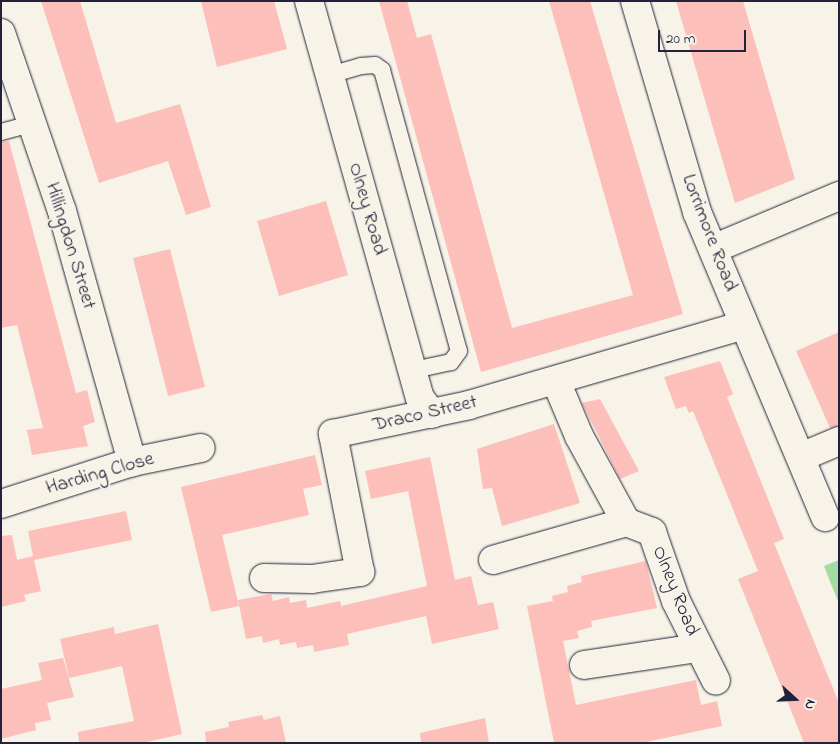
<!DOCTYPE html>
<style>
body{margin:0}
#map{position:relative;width:840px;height:744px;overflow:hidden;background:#f7f3e8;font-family:"Indie Flower",sans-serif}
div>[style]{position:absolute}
.green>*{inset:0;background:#a3dca2}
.building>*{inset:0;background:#fcbfba}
.roads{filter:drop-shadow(0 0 1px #22223b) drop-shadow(0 0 1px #22223b)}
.service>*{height:16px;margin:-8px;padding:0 8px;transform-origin:8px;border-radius:8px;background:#f7f3e8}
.minor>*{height:28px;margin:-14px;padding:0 14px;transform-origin:14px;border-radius:14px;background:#f7f3e8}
span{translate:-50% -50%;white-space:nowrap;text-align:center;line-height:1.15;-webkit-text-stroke:4px #f7f3e8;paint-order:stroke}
.street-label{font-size:20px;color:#22223b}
.frame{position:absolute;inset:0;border:2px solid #22223b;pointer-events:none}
.north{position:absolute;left:770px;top:674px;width:50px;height:50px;-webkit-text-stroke:4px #f7f3e8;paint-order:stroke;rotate:110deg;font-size:14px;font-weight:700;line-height:20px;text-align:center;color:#22223b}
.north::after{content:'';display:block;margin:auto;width:18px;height:22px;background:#22223b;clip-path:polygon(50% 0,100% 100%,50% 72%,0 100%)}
.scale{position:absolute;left:658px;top:30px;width:88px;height:22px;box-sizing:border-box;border:2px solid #22223b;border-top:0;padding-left:6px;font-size:15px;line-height:18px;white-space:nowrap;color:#22223b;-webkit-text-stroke:4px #f7f3e8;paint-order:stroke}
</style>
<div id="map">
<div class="green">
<i style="clip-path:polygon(839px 560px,839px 604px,824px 566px)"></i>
</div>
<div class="building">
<i style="clip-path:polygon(41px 1px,80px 1px,116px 123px,180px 104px,211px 207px,186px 215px,168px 161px,99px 183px)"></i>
<i style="clip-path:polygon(201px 1px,274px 1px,287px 49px,217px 67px)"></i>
<i style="clip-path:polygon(379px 1px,407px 1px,417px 38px,431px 34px,512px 328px,633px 295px,549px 1px,590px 1px,683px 314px,481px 372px)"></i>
<i style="clip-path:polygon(676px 1px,743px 1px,795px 179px,735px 203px)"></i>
<i style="clip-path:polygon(9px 141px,76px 393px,87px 390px,95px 422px,83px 426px,88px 446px,32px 455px,27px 430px,43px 428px,17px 325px,1px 328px,1px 142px)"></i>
<i style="clip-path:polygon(326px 201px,348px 275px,279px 296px,257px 221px)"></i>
<i style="clip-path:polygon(170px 249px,205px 387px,168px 396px,133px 258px)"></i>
<i style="clip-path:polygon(839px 332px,839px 426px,830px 428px,796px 351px)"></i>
<i style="clip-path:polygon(720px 361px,733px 394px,727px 397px,784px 539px,774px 543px,839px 703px,839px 743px,804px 743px,738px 579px,758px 571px,693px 411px,689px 413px,686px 406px,676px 409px,664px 377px)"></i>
<i style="clip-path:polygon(600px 399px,639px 471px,620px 479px,582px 403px)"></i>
<i style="clip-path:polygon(554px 424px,580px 503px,502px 526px,492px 488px,483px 489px,477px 449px)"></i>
<i style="clip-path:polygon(315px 455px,322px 485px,303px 489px,309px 515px,222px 535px,239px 606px,211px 612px,181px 487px)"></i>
<i style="clip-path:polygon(430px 457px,455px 580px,471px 576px,478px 605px,493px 602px,499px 629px,432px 644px,426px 616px,347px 634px,349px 645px,314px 652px,313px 645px,297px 648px,296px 642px,280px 645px,279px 639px,263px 643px,262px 636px,246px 639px,238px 600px,271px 594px,273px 601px,289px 597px,290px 603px,306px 600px,307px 608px,340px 601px,341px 606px,427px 586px,408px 491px,371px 499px,365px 471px)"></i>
<i style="clip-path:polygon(126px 511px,132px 540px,34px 560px,41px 591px,24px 595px,26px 601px,1px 607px,1px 536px,12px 535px,17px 560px,33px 556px,28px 531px)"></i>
<i style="clip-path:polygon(646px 561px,657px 608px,591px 621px,592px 627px,577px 631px,579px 638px,563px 641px,576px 705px,696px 680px,701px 705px,717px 701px,722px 726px,641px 743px,554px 743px,527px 606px,553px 601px,552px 596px,568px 592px,567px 586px,582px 582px,581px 576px)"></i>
<i style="clip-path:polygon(158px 624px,182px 734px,143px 743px,79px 743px,78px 732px,134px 721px,122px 666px,69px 678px,60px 639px,114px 627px,115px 634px)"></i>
<i style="clip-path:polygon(63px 658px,74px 697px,47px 703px,51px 720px,35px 723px,36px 730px,1px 739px,1px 689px,42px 680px,38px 663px)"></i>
<i style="clip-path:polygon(262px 715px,264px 720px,280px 716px,286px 743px,206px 743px,205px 732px,229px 727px,228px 722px)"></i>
<i style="clip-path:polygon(485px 718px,489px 743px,421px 743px,420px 733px)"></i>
</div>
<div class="roads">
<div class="service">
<i style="left:330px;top:75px;width:32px;rotate:-16deg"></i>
<i style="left:361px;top:66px;width:14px;rotate:-4deg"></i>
<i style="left:375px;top:65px;width:9px;rotate:36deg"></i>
<i style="left:382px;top:70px;width:291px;rotate:74.7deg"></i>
<i style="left:459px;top:351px;width:14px;rotate:126deg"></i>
<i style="left:451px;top:362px;width:40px;rotate:168deg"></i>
<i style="left:1px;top:132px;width:30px;rotate:-15deg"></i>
</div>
<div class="minor">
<i style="left:309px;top:1px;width:412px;rotate:74.4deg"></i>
<i style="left:420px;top:398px;width:20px;rotate:53deg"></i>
<i style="left:635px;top:1px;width:220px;rotate:73.6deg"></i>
<i style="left:697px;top:212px;width:331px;rotate:67.2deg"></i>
<i style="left:1px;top:33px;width:188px;rotate:71.1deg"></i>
<i style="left:62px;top:211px;width:261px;rotate:74.4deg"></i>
<i style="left:713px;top:249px;width:137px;rotate:-22.8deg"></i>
<i style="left:556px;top:381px;width:60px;rotate:67.3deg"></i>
<i style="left:579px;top:436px;width:98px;rotate:61.3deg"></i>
<i style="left:801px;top:457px;width:41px;rotate:-22.8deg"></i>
<i style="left:1px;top:504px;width:138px;rotate:-17.8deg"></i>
<i style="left:132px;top:462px;width:70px;rotate:-11.5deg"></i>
<i style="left:493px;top:560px;width:138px;rotate:-15.9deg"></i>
<i style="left:626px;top:522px;width:28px;rotate:21deg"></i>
<i style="left:652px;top:532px;width:73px;rotate:70.8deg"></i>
<i style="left:676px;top:601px;width:89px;rotate:63.4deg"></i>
<i style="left:264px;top:578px;width:48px;rotate:1.2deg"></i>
<i style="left:312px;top:579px;width:49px;rotate:-8.3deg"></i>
<i style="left:360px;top:572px;width:141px;rotate:-101.1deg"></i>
<i style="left:333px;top:434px;width:139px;rotate:-12deg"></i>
<i style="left:469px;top:405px;width:286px;rotate:-16.2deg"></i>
<i style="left:584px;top:665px;width:115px;rotate:-8.5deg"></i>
</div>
</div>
<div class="street-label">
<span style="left:367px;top:209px;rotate:74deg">Olney Road</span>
<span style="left:709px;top:233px;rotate:69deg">Lorrimore Road</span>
<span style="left:70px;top:246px;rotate:73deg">Hillingdon Street</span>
<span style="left:425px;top:414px;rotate:-13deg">Draco Street</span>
<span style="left:100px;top:474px;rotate:-16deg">Harding Close</span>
<span style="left:675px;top:591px;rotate:68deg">Olney Road</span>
</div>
<div class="frame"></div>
<div class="north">N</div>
<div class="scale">20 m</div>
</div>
